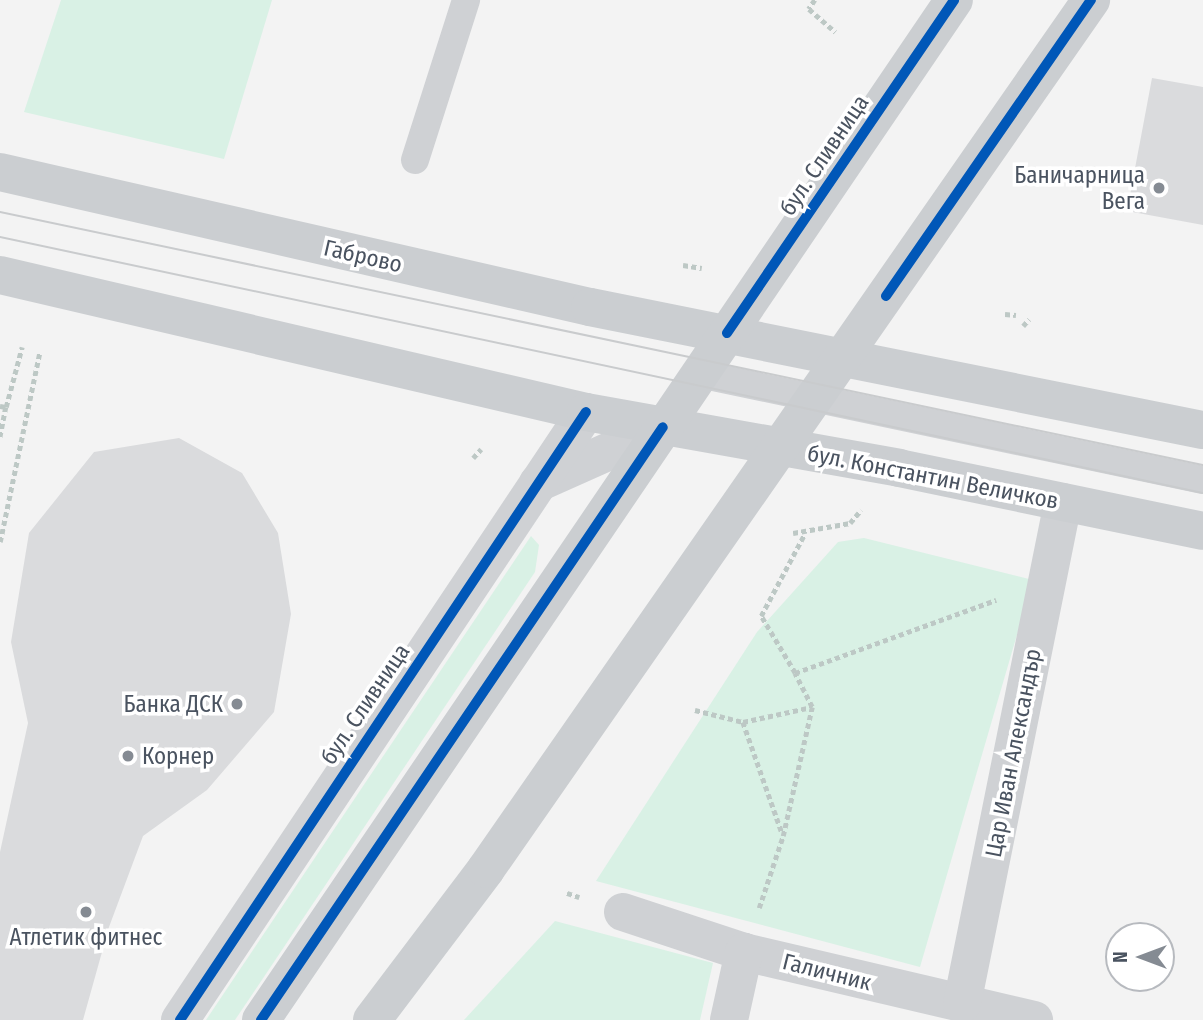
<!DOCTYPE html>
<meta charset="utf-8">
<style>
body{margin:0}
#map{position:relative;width:1203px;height:1020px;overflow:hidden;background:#f3f3f3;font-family:"Fira Sans Condensed",sans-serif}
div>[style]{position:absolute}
.green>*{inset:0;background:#d9f1e5}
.building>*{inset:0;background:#dadbdd}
.path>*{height:4.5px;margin-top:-2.25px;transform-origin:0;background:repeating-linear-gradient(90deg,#bdc8c5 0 5px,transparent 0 8.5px)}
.lane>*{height:28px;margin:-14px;padding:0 14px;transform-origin:14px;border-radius:14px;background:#cfd1d4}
.street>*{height:38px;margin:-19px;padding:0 19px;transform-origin:19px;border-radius:19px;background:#cfd1d4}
.primary>*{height:38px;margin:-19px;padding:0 19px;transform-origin:19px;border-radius:19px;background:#cbced1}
.tram>*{height:2px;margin:-1px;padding:0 1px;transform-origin:1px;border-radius:1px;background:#c9cbcd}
.cycleway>*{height:10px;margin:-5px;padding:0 5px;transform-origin:5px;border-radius:5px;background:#0057b8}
.dots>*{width:19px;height:19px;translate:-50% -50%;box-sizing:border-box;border:4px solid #fff;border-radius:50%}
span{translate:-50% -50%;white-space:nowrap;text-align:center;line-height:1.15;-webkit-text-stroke:7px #fff;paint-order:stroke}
.street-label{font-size:23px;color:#4a5360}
.poi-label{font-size:23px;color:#4a5360}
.right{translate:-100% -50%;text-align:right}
.left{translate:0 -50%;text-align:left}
.north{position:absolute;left:1105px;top:922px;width:70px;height:70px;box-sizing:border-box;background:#fff;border:2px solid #b7babf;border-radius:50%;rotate:270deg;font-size:19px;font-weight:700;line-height:28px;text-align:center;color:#4a5360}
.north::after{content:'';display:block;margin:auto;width:24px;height:32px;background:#858b93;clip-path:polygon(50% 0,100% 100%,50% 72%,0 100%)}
</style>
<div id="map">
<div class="green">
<i style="clip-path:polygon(61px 0,272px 0,224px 159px,24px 112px)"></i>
<i style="clip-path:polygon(531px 536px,539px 545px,535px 572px,235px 1020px,206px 1020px)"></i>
<i style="clip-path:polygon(864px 538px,1033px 580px,920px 967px,596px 881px,757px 632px,838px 542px)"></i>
<i style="clip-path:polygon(555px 921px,713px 963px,700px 1020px,464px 1020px)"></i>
</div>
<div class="building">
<i style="clip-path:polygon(1152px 78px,1203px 87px,1203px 225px,1127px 211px)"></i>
<i style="clip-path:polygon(179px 438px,242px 473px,278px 533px,291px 614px,274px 712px,207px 790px,143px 836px,109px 927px,83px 1020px,0 1020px,0 852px,28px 723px,11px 642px,29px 533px,94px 452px)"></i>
</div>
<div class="path">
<i style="left:815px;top:0;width:11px;rotate:124deg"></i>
<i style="left:809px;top:9px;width:35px;rotate:41deg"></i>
<i style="left:683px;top:265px;width:19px;rotate:9deg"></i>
<i style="left:1005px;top:314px;width:11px;rotate:5deg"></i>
<i style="left:1023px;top:326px;width:9px;rotate:-49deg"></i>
<i style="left:0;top:406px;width:6px;rotate:9deg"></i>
<i style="left:6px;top:407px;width:33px;rotate:101deg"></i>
<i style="left:6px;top:407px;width:62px;rotate:-75.1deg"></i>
<i style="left:473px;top:458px;width:12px;rotate:-48deg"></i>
<i style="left:793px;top:533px;width:58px;rotate:-10deg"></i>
<i style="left:850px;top:523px;width:17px;rotate:-50deg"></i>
<i style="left:0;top:542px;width:195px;rotate:-78.2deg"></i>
<i style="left:795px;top:673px;width:66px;rotate:-120.8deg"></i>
<i style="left:761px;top:616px;width:92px;rotate:-62deg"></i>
<i style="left:695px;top:710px;width:49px;rotate:14deg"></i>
<i style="left:743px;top:722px;width:71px;rotate:-12.3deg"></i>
<i style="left:743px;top:722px;width:118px;rotate:70.6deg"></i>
<i style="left:567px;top:893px;width:13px;rotate:18deg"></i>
<i style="left:759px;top:908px;width:76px;rotate:-71.6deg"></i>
<i style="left:783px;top:836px;width:132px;rotate:-77.3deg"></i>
<i style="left:812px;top:707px;width:38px;rotate:-117deg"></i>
<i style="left:795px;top:673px;width:214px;rotate:-20deg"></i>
</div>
<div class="lane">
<i style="left:415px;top:160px;width:168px;rotate:-72.3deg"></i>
<i style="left:699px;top:374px;width:515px;rotate:11.88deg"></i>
</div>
<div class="street">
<i style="left:538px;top:483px;width:137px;rotate:-24.1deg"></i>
<i style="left:623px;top:912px;width:127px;rotate:18.3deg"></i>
<i style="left:744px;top:952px;width:298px;rotate:13.2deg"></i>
<i style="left:962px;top:1004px;width:512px;rotate:-78.62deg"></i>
<i style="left:180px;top:1020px;width:731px;rotate:-56.27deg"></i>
<i style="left:729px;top:1020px;width:70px;rotate:-77.6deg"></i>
</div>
<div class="primary">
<i style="left:0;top:172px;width:605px;rotate:12.89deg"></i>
<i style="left:590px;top:307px;width:625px;rotate:11.35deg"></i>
<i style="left:0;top:275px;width:602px;rotate:13.16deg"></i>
<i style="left:586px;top:412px;width:318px;rotate:10.1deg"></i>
<i style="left:899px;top:468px;width:310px;rotate:11.7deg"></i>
<i style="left:261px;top:1020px;width:1233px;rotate:-55.81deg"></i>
<i style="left:372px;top:1020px;width:189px;rotate:-52.9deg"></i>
<i style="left:486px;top:869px;width:1059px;rotate:-55.15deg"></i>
</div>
<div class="tram">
<i style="left:0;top:212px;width:1229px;rotate:11.88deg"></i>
<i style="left:0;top:237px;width:1230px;rotate:12.01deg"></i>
</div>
<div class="cycleway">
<i style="left:886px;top:296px;width:360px;rotate:-55.3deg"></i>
<i style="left:727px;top:333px;width:403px;rotate:-55.7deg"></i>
<i style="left:180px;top:1020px;width:731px;rotate:-56.27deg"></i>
<i style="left:261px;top:1020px;width:716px;rotate:-55.87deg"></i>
</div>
<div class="dots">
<i style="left:1159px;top:188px;background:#858b93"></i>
<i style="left:237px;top:704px;background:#858b93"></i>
<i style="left:128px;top:756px;background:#858b93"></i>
<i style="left:86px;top:912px;background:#858b93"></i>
</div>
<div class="street-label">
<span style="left:824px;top:155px;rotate:-56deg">бул. Сливница</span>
<span style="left:363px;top:256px;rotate:13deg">Габрово</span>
<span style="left:933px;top:477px;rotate:11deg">бул. Константин Величков</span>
<span style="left:365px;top:704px;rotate:-56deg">бул. Сливница</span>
<span style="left:1013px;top:753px;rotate:-79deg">Цар Иван Александър</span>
<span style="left:827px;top:972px;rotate:14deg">Галичник</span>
</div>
<div class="poi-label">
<span class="right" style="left:1145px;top:188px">Баничарница<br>Вега</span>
<span class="right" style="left:223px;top:704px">Банка ДСК</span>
<span class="left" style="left:142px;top:756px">Корнер</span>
<span style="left:86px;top:937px">Атлетик фитнес</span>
</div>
<div class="north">N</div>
</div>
